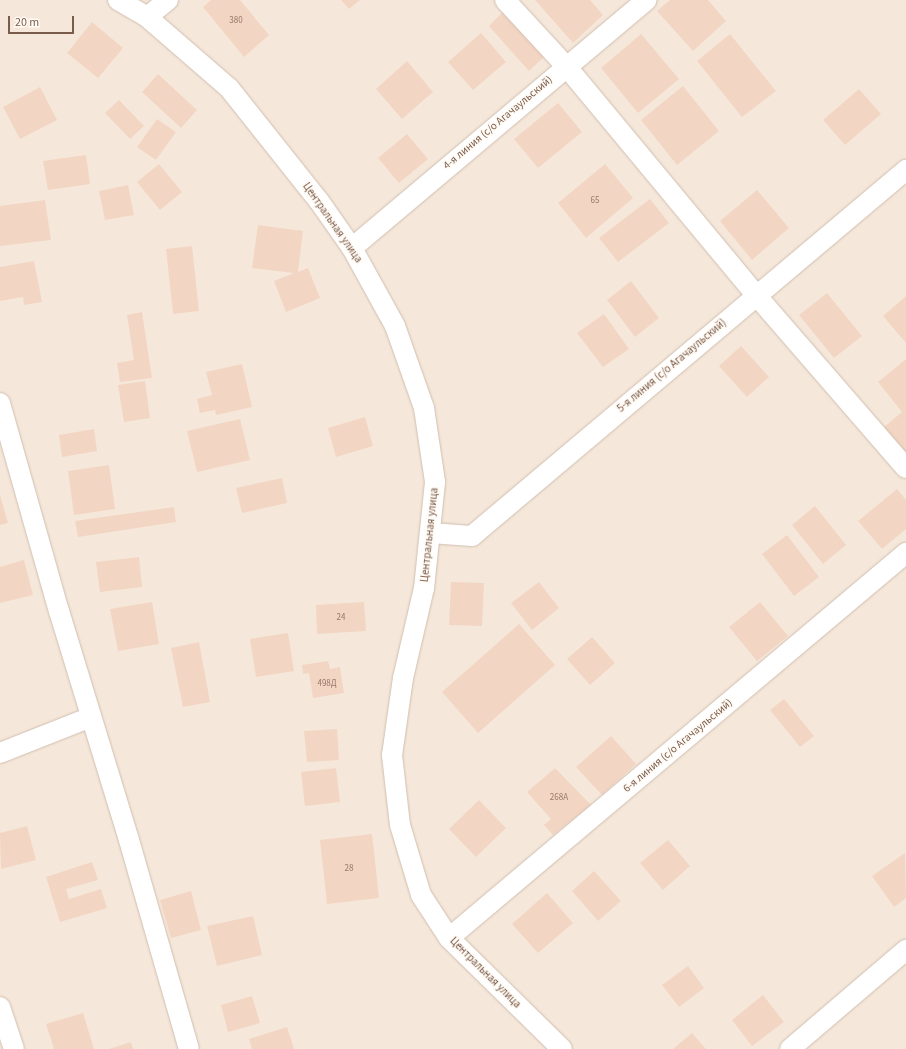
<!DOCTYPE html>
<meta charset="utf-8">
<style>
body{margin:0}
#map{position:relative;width:906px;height:1049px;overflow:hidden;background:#fdf6ec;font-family:"Source Sans 3",sans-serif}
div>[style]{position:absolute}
.residential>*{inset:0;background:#f5e8da}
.building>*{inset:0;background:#f3d5c3}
.roads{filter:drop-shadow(0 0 1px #d1beb0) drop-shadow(0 0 1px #d1beb0)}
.street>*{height:20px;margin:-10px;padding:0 10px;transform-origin:10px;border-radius:10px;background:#fff}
span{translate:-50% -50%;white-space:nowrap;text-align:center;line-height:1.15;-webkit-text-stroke:3px #fffaf3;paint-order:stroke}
.number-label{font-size:9px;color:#987a6a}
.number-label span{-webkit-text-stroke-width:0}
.street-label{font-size:11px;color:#7a5c4d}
.scale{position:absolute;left:8px;top:16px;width:66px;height:18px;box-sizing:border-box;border:2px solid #7a5c4d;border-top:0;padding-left:5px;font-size:12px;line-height:14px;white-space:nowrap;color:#7a5c4d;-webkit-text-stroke:3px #fffaf3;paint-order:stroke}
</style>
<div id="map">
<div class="residential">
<i style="clip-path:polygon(0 0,906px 0,906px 1049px,0 1049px)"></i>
</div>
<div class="building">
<i style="clip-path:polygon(211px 0,240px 0,269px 35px,244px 57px,203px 7px)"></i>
<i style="clip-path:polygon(341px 0,360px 0,349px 9px)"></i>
<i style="clip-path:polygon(535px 0,590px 0,603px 15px,573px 43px)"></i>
<i style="clip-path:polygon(670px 0,708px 0,726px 21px,693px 51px,657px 11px)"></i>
<i style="clip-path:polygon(503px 12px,544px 57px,529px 71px,489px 26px)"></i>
<i style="clip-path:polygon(92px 22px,123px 48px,98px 78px,67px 53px)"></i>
<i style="clip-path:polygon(481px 33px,506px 62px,473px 90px,448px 62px)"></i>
<i style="clip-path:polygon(641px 34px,679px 79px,638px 113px,601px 68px)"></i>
<i style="clip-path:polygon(730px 34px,776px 91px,742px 117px,697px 61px)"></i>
<i style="clip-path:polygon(407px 61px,433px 92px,402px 119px,376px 89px)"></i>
<i style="clip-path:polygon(158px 74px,197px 110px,181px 128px,142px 92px)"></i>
<i style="clip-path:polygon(683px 86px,719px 131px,677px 165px,641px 120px)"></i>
<i style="clip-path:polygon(40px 87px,57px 120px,20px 139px,3px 107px)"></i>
<i style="clip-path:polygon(859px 89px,881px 114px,845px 145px,823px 120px)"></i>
<i style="clip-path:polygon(119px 100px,144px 126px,130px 139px,105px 113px)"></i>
<i style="clip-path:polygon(558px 103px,582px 132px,538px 168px,514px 139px)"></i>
<i style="clip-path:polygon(157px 119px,176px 132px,156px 160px,137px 147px)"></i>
<i style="clip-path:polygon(407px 134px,428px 159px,399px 183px,378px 158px)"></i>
<i style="clip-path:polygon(86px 155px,90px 184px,48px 190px,43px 161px)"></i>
<i style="clip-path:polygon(159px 164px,182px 192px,160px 210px,137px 182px)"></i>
<i style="clip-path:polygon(605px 164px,633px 198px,586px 238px,558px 203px)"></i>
<i style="clip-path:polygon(128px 185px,134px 215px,105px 220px,99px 191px)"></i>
<i style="clip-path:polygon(757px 190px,789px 228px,752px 260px,720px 221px)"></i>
<i style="clip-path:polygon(650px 199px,669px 223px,618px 262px,599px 238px)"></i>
<i style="clip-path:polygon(45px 200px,51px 240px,0 246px,0 206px)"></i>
<i style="clip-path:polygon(258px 225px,303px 231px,298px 272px,308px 268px,320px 298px,286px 312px,274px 281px,294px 273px,252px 268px)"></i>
<i style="clip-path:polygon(192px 246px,199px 311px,173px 314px,166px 249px)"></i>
<i style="clip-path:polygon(34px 261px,42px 302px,24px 305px,23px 297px,0 301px,0 267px)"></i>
<i style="clip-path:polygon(631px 281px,659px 318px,635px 337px,607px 300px)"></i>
<i style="clip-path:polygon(827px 293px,862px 336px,834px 358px,799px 315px)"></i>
<i style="clip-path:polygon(906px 296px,906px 343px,883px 316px)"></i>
<i style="clip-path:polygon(142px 312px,152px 378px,120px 382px,117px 363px,134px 360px,127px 315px)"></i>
<i style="clip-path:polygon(604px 314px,629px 349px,603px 367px,577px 333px)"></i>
<i style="clip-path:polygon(741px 346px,769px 377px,747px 397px,719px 366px)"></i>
<i style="clip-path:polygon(906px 359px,906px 454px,884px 427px,902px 412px,878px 382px)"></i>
<i style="clip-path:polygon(242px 364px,252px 407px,216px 415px,215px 410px,200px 413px,197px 399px,212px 395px,206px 372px)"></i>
<i style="clip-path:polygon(145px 381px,150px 418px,124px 422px,118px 385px)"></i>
<i style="clip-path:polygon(365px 417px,373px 446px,336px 457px,328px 428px)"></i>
<i style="clip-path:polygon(240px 419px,250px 460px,197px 472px,187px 431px)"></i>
<i style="clip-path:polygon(94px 429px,97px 451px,62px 457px,59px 435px)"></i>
<i style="clip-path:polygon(109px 465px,115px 509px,74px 515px,68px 471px)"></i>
<i style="clip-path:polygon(282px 478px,287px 503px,242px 513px,236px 488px)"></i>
<i style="clip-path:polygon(897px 489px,906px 500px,906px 529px,882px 549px,858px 521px)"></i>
<i style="clip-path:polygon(0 495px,8px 523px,0 525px)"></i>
<i style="clip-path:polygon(815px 506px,846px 545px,823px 564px,792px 525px)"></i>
<i style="clip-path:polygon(174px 507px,176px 522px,78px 537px,75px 521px)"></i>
<i style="clip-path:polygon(787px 535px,819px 577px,794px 596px,762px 554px)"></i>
<i style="clip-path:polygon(139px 557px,142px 587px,100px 592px,96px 562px)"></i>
<i style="clip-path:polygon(24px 560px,33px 595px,0 603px,0 567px)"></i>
<i style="clip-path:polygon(451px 582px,484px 583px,482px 626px,449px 625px)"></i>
<i style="clip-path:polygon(539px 582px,559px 608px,532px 630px,511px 603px)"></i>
<i style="clip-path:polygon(152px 602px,159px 644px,118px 651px,110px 609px)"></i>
<i style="clip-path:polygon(364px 602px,366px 631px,317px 634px,316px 605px)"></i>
<i style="clip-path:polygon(760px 602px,788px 636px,757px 661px,729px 627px)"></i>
<i style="clip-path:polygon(519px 624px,555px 665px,478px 733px,442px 692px)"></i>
<i style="clip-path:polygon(288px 633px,294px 671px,256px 677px,250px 639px)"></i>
<i style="clip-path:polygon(592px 637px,615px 663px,590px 685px,567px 659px)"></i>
<i style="clip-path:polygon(199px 642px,210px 702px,183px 707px,171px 648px)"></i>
<i style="clip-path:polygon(328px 661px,330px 669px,340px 667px,344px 693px,313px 698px,309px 673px,303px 674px,302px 665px)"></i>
<i style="clip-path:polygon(784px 699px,814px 736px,800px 747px,770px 710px)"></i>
<i style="clip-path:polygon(337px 729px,339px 760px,307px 762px,304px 731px)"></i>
<i style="clip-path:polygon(611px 736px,636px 764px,602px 795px,576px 767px)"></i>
<i style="clip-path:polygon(336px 768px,340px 802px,305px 806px,301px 772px)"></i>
<i style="clip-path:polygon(555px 768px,591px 805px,553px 835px,544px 825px,551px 819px,527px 792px)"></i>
<i style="clip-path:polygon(479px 800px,506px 828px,476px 857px,449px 829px)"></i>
<i style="clip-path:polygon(27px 826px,36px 860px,1px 869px,0 833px)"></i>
<i style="clip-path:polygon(372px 834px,379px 898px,327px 904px,320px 840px)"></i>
<i style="clip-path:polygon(668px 840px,690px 866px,663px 890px,640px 863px)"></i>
<i style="clip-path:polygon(905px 853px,906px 898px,894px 907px,872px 876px)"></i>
<i style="clip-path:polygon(92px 862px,98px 880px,66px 889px,69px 899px,101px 889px,107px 908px,60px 922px,46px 877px)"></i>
<i style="clip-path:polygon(594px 871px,621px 901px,598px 921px,572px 891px)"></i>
<i style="clip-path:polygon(191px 891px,201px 930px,171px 938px,160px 900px)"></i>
<i style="clip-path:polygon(547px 893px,573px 923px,538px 953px,512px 924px)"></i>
<i style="clip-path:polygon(253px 916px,262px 955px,217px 966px,207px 926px)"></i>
<i style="clip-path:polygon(688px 966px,704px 988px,679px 1007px,662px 985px)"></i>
<i style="clip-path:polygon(763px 995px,784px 1022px,752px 1046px,732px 1020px)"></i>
<i style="clip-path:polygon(252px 996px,260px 1023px,228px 1032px,221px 1005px)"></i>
<i style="clip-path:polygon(83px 1013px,94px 1049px,54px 1049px,46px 1024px)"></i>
<i style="clip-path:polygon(287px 1027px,294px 1049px,252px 1049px,249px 1039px)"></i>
<i style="clip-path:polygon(692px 1033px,706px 1049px,673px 1049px)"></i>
<i style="clip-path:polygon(131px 1042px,133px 1049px,109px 1049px)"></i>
</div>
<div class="roads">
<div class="street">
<i style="left:118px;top:0;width:34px;rotate:30deg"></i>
<i style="left:147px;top:17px;width:108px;rotate:40.9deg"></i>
<i style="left:229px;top:88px;width:144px;rotate:51.5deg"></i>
<i style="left:319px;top:201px;width:57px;rotate:54.9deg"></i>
<i style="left:352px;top:248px;width:89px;rotate:61.1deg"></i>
<i style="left:395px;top:326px;width:87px;rotate:70.5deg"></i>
<i style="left:424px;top:408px;width:75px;rotate:81.5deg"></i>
<i style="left:435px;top:482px;width:107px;rotate:95.9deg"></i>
<i style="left:424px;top:588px;width:92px;rotate:103.1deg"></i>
<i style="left:403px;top:678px;width:78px;rotate:98.1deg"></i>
<i style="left:392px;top:755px;width:70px;rotate:83.5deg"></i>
<i style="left:400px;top:825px;width:73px;rotate:73.3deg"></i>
<i style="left:421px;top:895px;width:51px;rotate:56.9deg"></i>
<i style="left:449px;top:938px;width:158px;rotate:44.5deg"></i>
<i style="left:505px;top:0;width:90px;rotate:47.3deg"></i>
<i style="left:566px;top:66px;width:298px;rotate:50.3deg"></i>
<i style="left:756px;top:295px;width:229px;rotate:49.1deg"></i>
<i style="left:147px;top:17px;width:27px;rotate:-39deg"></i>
<i style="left:352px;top:248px;width:385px;rotate:-40.1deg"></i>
<i style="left:0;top:403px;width:216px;rotate:74.2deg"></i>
<i style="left:59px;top:611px;width:239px;rotate:73deg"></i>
<i style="left:129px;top:840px;width:217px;rotate:74deg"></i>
<i style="left:430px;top:533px;width:42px;rotate:4.1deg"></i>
<i style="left:472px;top:536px;width:568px;rotate:-40.14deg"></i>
<i style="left:0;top:753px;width:98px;rotate:-21.6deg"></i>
<i style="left:449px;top:938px;width:598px;rotate:-40.11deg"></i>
<i style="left:0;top:1007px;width:44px;rotate:71.6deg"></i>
<i style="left:790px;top:1049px;width:153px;rotate:-40.5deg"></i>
</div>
</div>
<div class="number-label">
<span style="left:236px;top:21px">380</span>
<span style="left:595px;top:201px">65</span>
<span style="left:341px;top:618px">24</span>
<span style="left:327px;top:684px">498Д</span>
<span style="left:559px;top:798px">268А</span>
<span style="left:349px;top:869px">28</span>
</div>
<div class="street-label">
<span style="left:498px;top:123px;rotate:-40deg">4-я линия (с/о Агачаульский)</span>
<span style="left:332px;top:223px;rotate:55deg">Центральная улица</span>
<span style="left:672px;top:366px;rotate:-40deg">5-я линия (с/о Агачаульский)</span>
<span style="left:430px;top:535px;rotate:-84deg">Центральная улица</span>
<span style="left:678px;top:746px;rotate:-40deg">6-я линия (с/о Агачаульский)</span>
<span style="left:485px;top:973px;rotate:45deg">Центральная улица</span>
</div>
<div class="scale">20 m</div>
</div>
